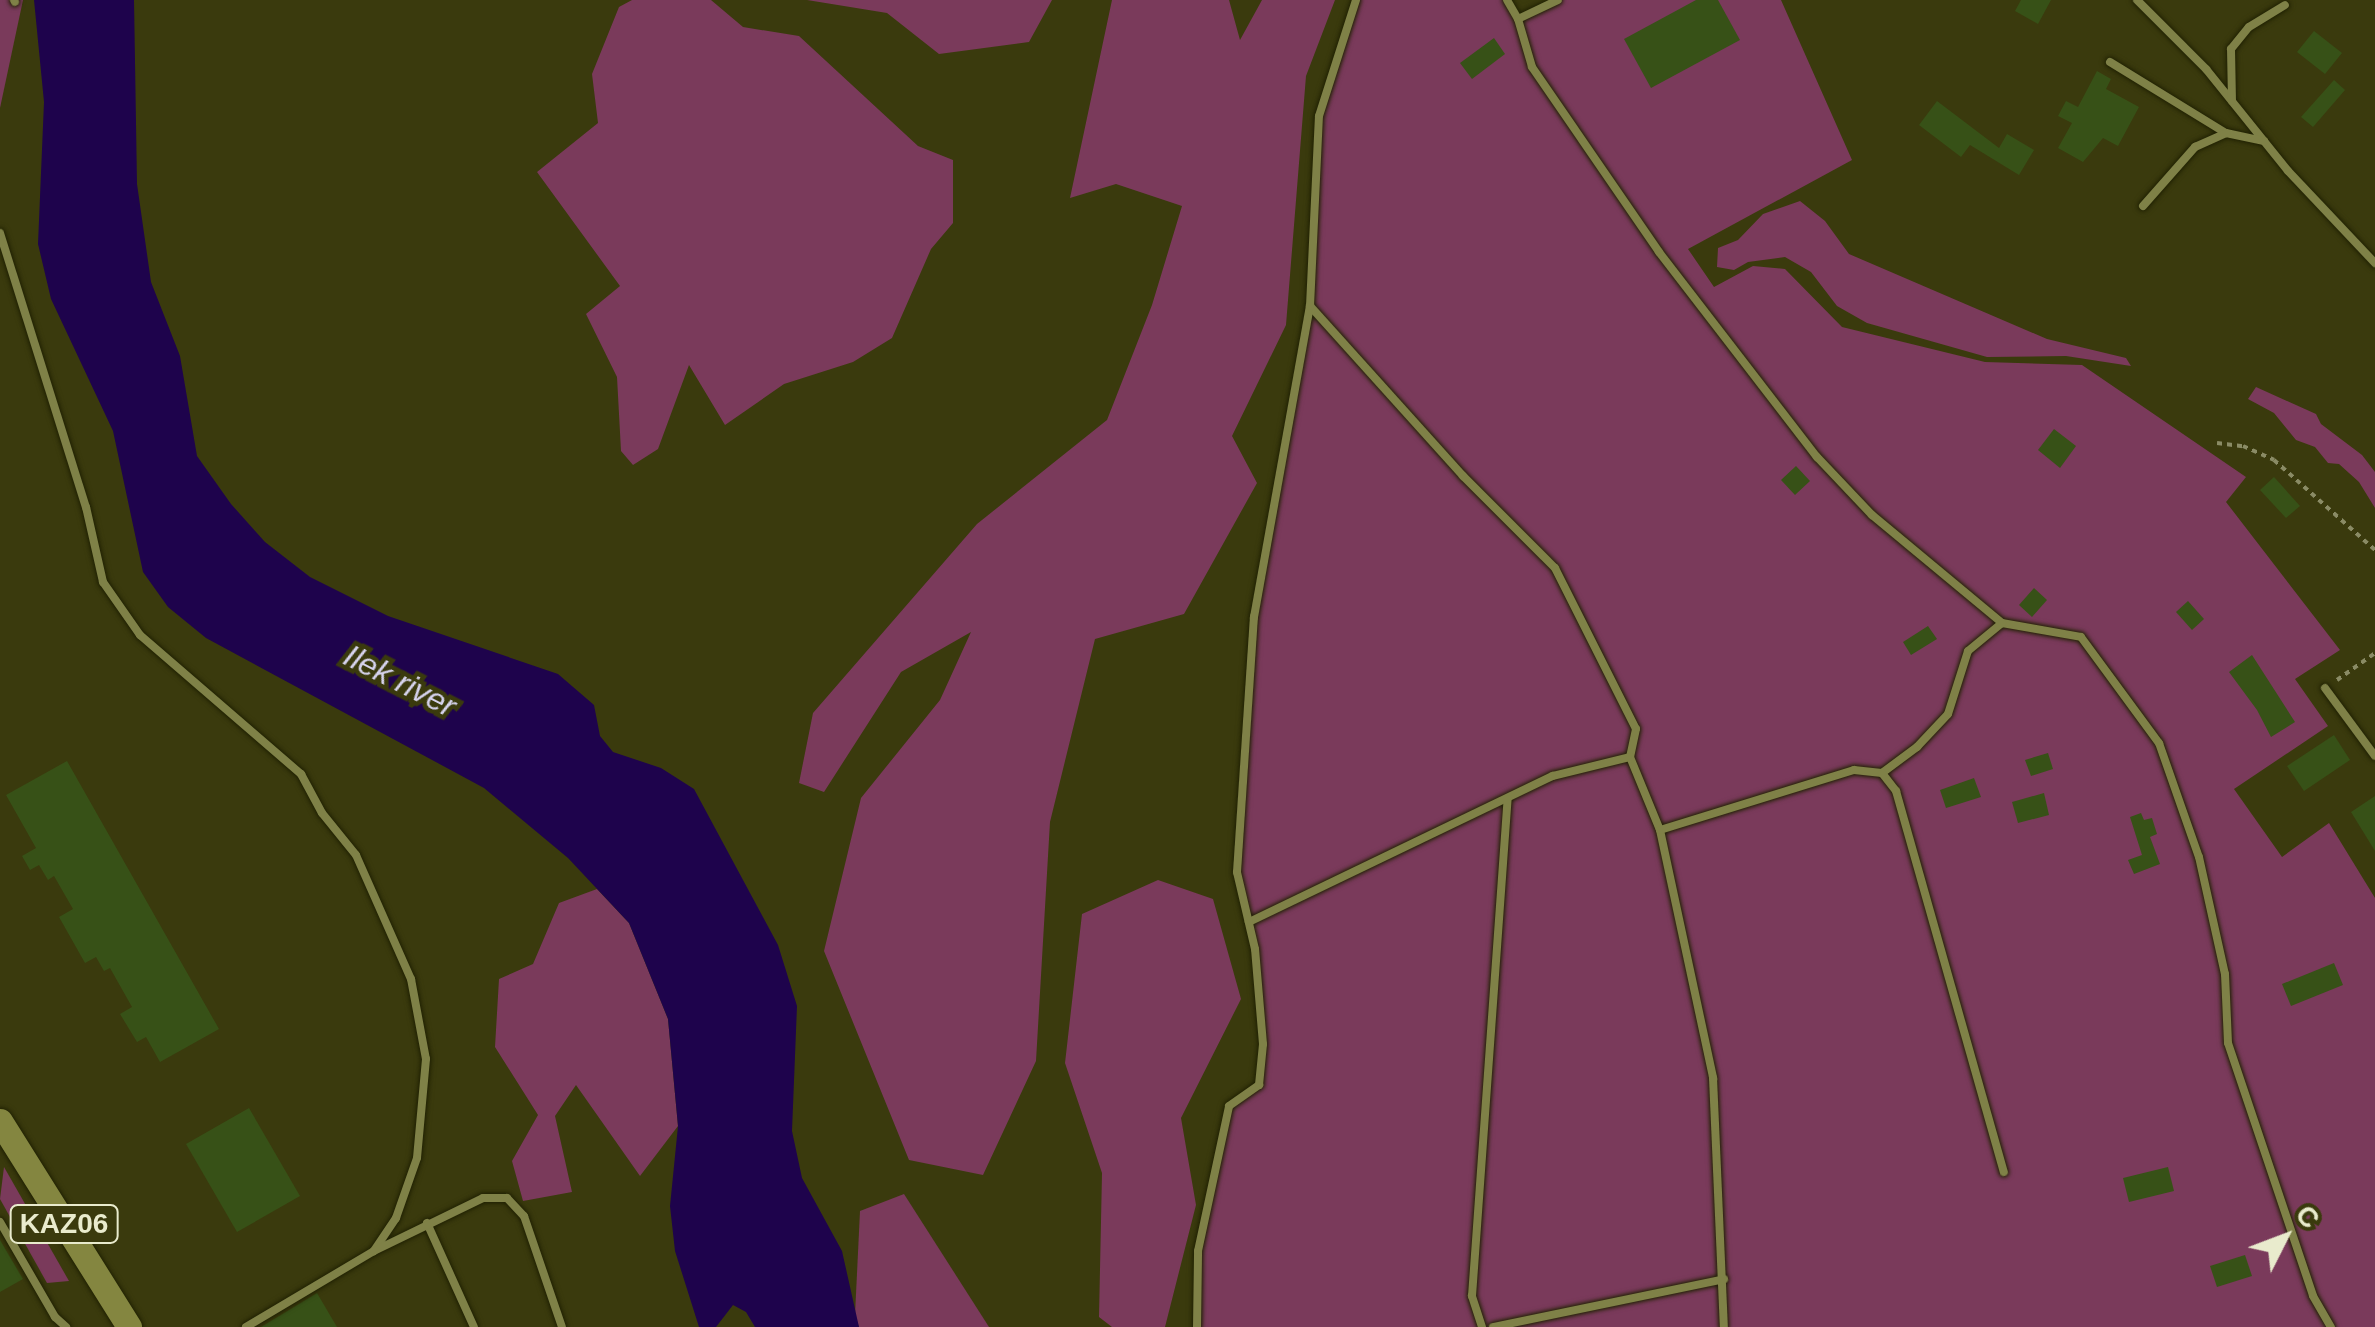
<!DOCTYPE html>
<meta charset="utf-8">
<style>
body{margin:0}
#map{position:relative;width:2375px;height:1327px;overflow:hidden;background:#3a3a0d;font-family:Helvetica,sans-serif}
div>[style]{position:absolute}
.green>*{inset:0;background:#7a3a5b}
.water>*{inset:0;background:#1e034c}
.building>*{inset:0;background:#375117}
.path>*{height:4px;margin-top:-2px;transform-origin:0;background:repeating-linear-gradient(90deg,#8a8b65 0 5px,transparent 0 10px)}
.roads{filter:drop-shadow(0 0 2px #202103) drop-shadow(0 0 2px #202103)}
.service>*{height:8px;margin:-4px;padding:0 4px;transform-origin:4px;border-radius:4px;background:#7f8147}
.trunk>*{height:25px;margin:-12.5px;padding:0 12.5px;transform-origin:12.5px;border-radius:12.5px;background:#848640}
span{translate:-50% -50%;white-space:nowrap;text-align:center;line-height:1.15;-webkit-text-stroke:9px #3a3a0d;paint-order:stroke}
.shield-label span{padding:2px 8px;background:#3a3a0d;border:2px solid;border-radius:8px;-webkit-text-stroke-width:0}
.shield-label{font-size:28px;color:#e9ebcd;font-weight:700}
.water-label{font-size:32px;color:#d6d3ed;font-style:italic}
.north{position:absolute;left:2235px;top:1187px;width:100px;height:100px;-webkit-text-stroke:8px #3a3a0d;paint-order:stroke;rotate:48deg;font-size:28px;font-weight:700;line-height:40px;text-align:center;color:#e9ebcd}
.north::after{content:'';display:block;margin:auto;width:35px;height:45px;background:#e9ebcd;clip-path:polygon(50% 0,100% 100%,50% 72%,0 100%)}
</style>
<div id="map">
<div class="green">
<i style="clip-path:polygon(0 0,23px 0,0 108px)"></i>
<i style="clip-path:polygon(632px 0,711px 0,743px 27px,799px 36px,918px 146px,953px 160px,953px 223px,931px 249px,892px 338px,853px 362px,784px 384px,725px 425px,689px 365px,658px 449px,633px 465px,621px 451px,617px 377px,586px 314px,620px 286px,537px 172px,598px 123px,592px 74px,619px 7px)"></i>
<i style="clip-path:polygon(807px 0,1052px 0,1029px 42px,939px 54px,887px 13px)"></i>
<i style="clip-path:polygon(1112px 0,1229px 0,1240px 40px,1262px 0,1335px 0,1306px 76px,1286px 325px,1232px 436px,1257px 483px,1184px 614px,1095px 639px,1050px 822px,1036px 1061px,983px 1175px,909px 1160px,824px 951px,861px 798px,940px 700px,971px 632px,901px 672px,824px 792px,799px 783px,813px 713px,977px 524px,1107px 420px,1152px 305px,1182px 206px,1116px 184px,1070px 198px)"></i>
<i style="clip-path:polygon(1356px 0,1507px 0,1518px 18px,1558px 0,1781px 0,1852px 160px,1688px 249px,1714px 287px,1753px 266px,1785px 269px,1842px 327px,1985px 362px,2082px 365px,2246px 477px,2226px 502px,2340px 650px,2295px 679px,2328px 726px,2234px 789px,2282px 857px,2329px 823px,2375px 898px,2375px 1327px,1197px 1327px,1198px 1251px,1229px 1106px,1259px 1085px,1263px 1044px,1255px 949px,1237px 872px,1254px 617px,1310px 306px,1319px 116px)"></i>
<i style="clip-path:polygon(1800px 201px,1825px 221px,1849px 254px,2047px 339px,2126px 358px,2131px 366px,2066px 356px,1987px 357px,1867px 323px,1837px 306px,1811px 272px,1785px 257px,1748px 262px,1734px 270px,1717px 267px,1718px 248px,1738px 240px,1763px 214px)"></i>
<i style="clip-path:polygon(2256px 387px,2316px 414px,2321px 424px,2362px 455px,2375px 472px,2375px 508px,2359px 482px,2339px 464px,2328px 463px,2315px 447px,2296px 440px,2274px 413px,2248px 399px)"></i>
<i style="clip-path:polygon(1158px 880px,1213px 899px,1241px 999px,1181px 1118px,1196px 1205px,1165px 1327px,1112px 1327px,1099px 1317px,1102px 1173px,1065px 1063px,1082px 914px)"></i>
<i style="clip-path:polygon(597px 889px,629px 923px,668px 1019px,678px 1126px,640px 1176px,576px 1085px,555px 1116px,572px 1192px,523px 1201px,512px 1161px,538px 1115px,495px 1047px,499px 979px,533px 964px,559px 903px)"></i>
<i style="clip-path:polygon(4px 1167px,69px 1281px,47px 1283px,0 1199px)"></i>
<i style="clip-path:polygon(904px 1194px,989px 1327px,859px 1327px,855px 1315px,860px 1211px)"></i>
</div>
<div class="water">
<i style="clip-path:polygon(34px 0,134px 0,137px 184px,151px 282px,180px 356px,197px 456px,231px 504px,265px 542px,310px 577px,388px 616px,558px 674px,594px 705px,600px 736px,613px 752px,661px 768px,694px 789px,778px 945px,797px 1006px,792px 1131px,802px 1178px,842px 1251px,859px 1327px,755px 1327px,746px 1312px,733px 1305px,716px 1327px,699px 1327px,675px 1251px,670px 1206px,678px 1126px,668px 1019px,629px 923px,568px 858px,484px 788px,206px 638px,168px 607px,143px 572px,113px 431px,51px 299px,38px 244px,44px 102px)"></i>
</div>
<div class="building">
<i style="clip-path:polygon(1696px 0,1718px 0,1740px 40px,1651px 88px,1624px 39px)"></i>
<i style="clip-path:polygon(2021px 0,2051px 0,2038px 24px,2015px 11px)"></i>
<i style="clip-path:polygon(2314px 31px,2342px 53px,2325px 74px,2297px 52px)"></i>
<i style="clip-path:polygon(1494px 38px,1505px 54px,1472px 79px,1460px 63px)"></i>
<i style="clip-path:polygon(2097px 71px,2111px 79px,2106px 89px,2139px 107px,2118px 146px,2103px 138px,2083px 162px,2058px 148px,2072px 123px,2058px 116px,2066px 101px,2078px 107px)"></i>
<i style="clip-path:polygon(2334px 80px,2345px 90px,2313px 127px,2301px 117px)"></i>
<i style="clip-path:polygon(1937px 101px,1999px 148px,2007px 134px,2034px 150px,2019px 175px,1970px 145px,1961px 157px,1919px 125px)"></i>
<i style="clip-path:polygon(2054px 429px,2076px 446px,2060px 468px,2038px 450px)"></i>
<i style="clip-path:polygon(1796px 466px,1810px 481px,1795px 495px,1781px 480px)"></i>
<i style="clip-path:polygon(2274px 477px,2300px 506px,2286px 518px,2260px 490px)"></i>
<i style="clip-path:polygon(2034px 588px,2047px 600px,2032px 617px,2019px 605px)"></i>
<i style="clip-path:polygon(2188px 601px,2204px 619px,2192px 630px,2176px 612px)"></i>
<i style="clip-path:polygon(1928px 626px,1937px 639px,1911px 655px,1903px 642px)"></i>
<i style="clip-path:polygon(2252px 655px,2295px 722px,2271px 737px,2257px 710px,2229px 672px)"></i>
<i style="clip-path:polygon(2334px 735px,2350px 760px,2304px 791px,2287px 766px)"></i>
<i style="clip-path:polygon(2048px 753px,2053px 769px,2031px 776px,2025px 760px)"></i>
<i style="clip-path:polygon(67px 761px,219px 1029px,160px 1062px,146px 1037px,137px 1042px,120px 1014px,132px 1007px,110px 968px,104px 971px,96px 957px,85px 963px,59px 917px,73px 909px,54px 876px,48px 880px,39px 865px,30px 870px,22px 856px,36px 848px,6px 795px)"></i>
<i style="clip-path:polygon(1974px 778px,1981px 797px,1946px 808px,1940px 790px)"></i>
<i style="clip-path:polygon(2044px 793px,2049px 815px,2018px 823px,2012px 802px)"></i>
<i style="clip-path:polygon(2375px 796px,2375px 851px,2351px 812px)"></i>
<i style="clip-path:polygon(2141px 813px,2144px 820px,2152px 818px,2157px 834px,2150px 837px,2160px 864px,2134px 874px,2128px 860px,2142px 855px,2130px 817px)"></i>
<i style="clip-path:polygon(2334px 963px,2343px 985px,2291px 1006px,2282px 984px)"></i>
<i style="clip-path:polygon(249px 1108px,300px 1196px,237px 1232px,186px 1144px)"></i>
<i style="clip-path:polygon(2168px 1167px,2174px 1191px,2129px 1202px,2123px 1178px)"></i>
<i style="clip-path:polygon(0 1240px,23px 1279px,0 1292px)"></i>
<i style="clip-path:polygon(2245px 1255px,2252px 1276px,2217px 1287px,2210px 1266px)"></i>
<i style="clip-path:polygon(317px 1293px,337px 1327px,261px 1327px)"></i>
</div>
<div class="path">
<i style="left:2217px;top:443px;width:26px;rotate:7deg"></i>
<i style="left:2243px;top:446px;width:34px;rotate:24deg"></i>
<i style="left:2274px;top:460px;width:135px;rotate:41.7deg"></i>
<i style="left:2337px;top:680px;width:47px;rotate:-35.4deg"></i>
</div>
<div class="roads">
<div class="service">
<i style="left:14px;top:0;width:2px;rotate:63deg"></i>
<i style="left:1507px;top:0;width:22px;rotate:60deg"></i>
<i style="left:1518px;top:19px;width:44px;rotate:-25.4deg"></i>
<i style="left:2137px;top:0;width:98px;rotate:45deg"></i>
<i style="left:2206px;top:69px;width:131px;rotate:51.2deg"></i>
<i style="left:2288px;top:171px;width:127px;rotate:46.6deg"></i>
<i style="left:1518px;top:19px;width:50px;rotate:73.7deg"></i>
<i style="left:1532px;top:67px;width:224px;rotate:55.5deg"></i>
<i style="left:1659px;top:252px;width:259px;rotate:52.4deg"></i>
<i style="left:1817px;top:457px;width:80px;rotate:46.5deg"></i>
<i style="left:1872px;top:515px;width:169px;rotate:39.7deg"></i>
<i style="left:2002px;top:623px;width:80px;rotate:10deg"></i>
<i style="left:2081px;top:637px;width:132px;rotate:53.7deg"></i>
<i style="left:2159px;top:743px;width:121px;rotate:70.7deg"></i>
<i style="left:2199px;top:857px;width:120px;rotate:77.5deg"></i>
<i style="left:2225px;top:974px;width:69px;rotate:87.5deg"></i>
<i style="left:2228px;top:1043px;width:267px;rotate:71.4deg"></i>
<i style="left:2313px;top:1296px;width:36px;rotate:60deg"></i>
<i style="left:2110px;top:62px;width:136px;rotate:31.5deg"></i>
<i style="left:2226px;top:133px;width:39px;rotate:12deg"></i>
<i style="left:2232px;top:101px;width:52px;rotate:-91.1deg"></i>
<i style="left:2231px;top:49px;width:28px;rotate:-51deg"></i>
<i style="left:2249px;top:27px;width:42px;rotate:-31.4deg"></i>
<i style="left:2143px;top:206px;width:79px;rotate:-48.6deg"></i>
<i style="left:2195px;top:147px;width:34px;rotate:-24deg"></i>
<i style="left:0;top:233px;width:287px;rotate:72.6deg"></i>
<i style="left:86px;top:507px;width:77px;rotate:77.2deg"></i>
<i style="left:103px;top:582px;width:65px;rotate:55.1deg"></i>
<i style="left:140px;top:635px;width:213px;rotate:40.8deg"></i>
<i style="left:301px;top:774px;width:44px;rotate:61.7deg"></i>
<i style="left:322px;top:813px;width:54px;rotate:51deg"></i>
<i style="left:356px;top:855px;width:136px;rotate:66.1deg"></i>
<i style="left:411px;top:979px;width:81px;rotate:79.4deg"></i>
<i style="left:426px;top:1059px;width:99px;rotate:95.2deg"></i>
<i style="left:417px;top:1158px;width:64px;rotate:109.3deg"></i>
<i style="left:396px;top:1218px;width:40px;rotate:124deg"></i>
<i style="left:1310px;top:306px;width:229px;rotate:48deg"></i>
<i style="left:1463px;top:476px;width:130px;rotate:45deg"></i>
<i style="left:1555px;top:568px;width:180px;rotate:63.3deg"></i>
<i style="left:1636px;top:729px;width:29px;rotate:102deg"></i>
<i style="left:1630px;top:757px;width:79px;rotate:67.7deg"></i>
<i style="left:1660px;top:830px;width:254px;rotate:77.9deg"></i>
<i style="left:1713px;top:1078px;width:249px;rotate:87.5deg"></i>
<i style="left:2325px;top:688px;width:84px;rotate:53.7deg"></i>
<i style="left:1882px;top:773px;width:44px;rotate:-36.6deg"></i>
<i style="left:1917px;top:747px;width:45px;rotate:-46.8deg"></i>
<i style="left:1948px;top:714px;width:66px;rotate:-72.4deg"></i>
<i style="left:1968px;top:651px;width:44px;rotate:-39.5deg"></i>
<i style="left:1660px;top:830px;width:203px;rotate:-17.2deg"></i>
<i style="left:1854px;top:770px;width:28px;rotate:6deg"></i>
<i style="left:1882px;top:773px;width:23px;rotate:52deg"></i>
<i style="left:1896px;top:791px;width:396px;rotate:74.2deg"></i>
<i style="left:1249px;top:922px;width:337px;rotate:-25.7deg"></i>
<i style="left:1553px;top:776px;width:79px;rotate:-13.9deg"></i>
<i style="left:0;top:1222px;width:110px;rotate:59.9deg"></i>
<i style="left:55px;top:1317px;width:15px;rotate:42deg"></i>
<i style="left:427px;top:1223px;width:114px;rotate:65.7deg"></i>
<i style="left:246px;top:1327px;width:149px;rotate:-30.7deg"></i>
<i style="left:374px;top:1251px;width:121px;rotate:-25.9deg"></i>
<i style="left:483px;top:1198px;width:24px"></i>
<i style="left:507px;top:1198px;width:25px;rotate:47deg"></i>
<i style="left:524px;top:1216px;width:117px;rotate:71.1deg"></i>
<i style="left:1197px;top:1327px;width:76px;rotate:-89.2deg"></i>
<i style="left:1198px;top:1251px;width:148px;rotate:-77.9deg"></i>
<i style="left:1229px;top:1106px;width:37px;rotate:-35deg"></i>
<i style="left:1259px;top:1085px;width:41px;rotate:-84.4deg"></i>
<i style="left:1263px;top:1044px;width:95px;rotate:-94.8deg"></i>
<i style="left:1255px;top:949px;width:79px;rotate:-103.2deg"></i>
<i style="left:1237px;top:872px;width:256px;rotate:-86.2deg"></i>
<i style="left:1254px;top:617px;width:316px;rotate:-79.8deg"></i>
<i style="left:1310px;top:306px;width:190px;rotate:-87.3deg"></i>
<i style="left:1319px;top:116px;width:122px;rotate:-72.3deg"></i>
<i style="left:1482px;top:1327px;width:33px;rotate:-108deg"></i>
<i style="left:1472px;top:1296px;width:498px;rotate:-85.9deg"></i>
<i style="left:1493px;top:1327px;width:236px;rotate:-11.7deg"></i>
</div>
<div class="trunk">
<i style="left:0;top:1121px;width:243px;rotate:57.9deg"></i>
</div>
</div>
<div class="shield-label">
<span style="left:64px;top:1224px">KАZ06</span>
</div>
<div class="water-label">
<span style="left:400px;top:681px;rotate:27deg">Ilek river</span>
</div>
<div class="north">С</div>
</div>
